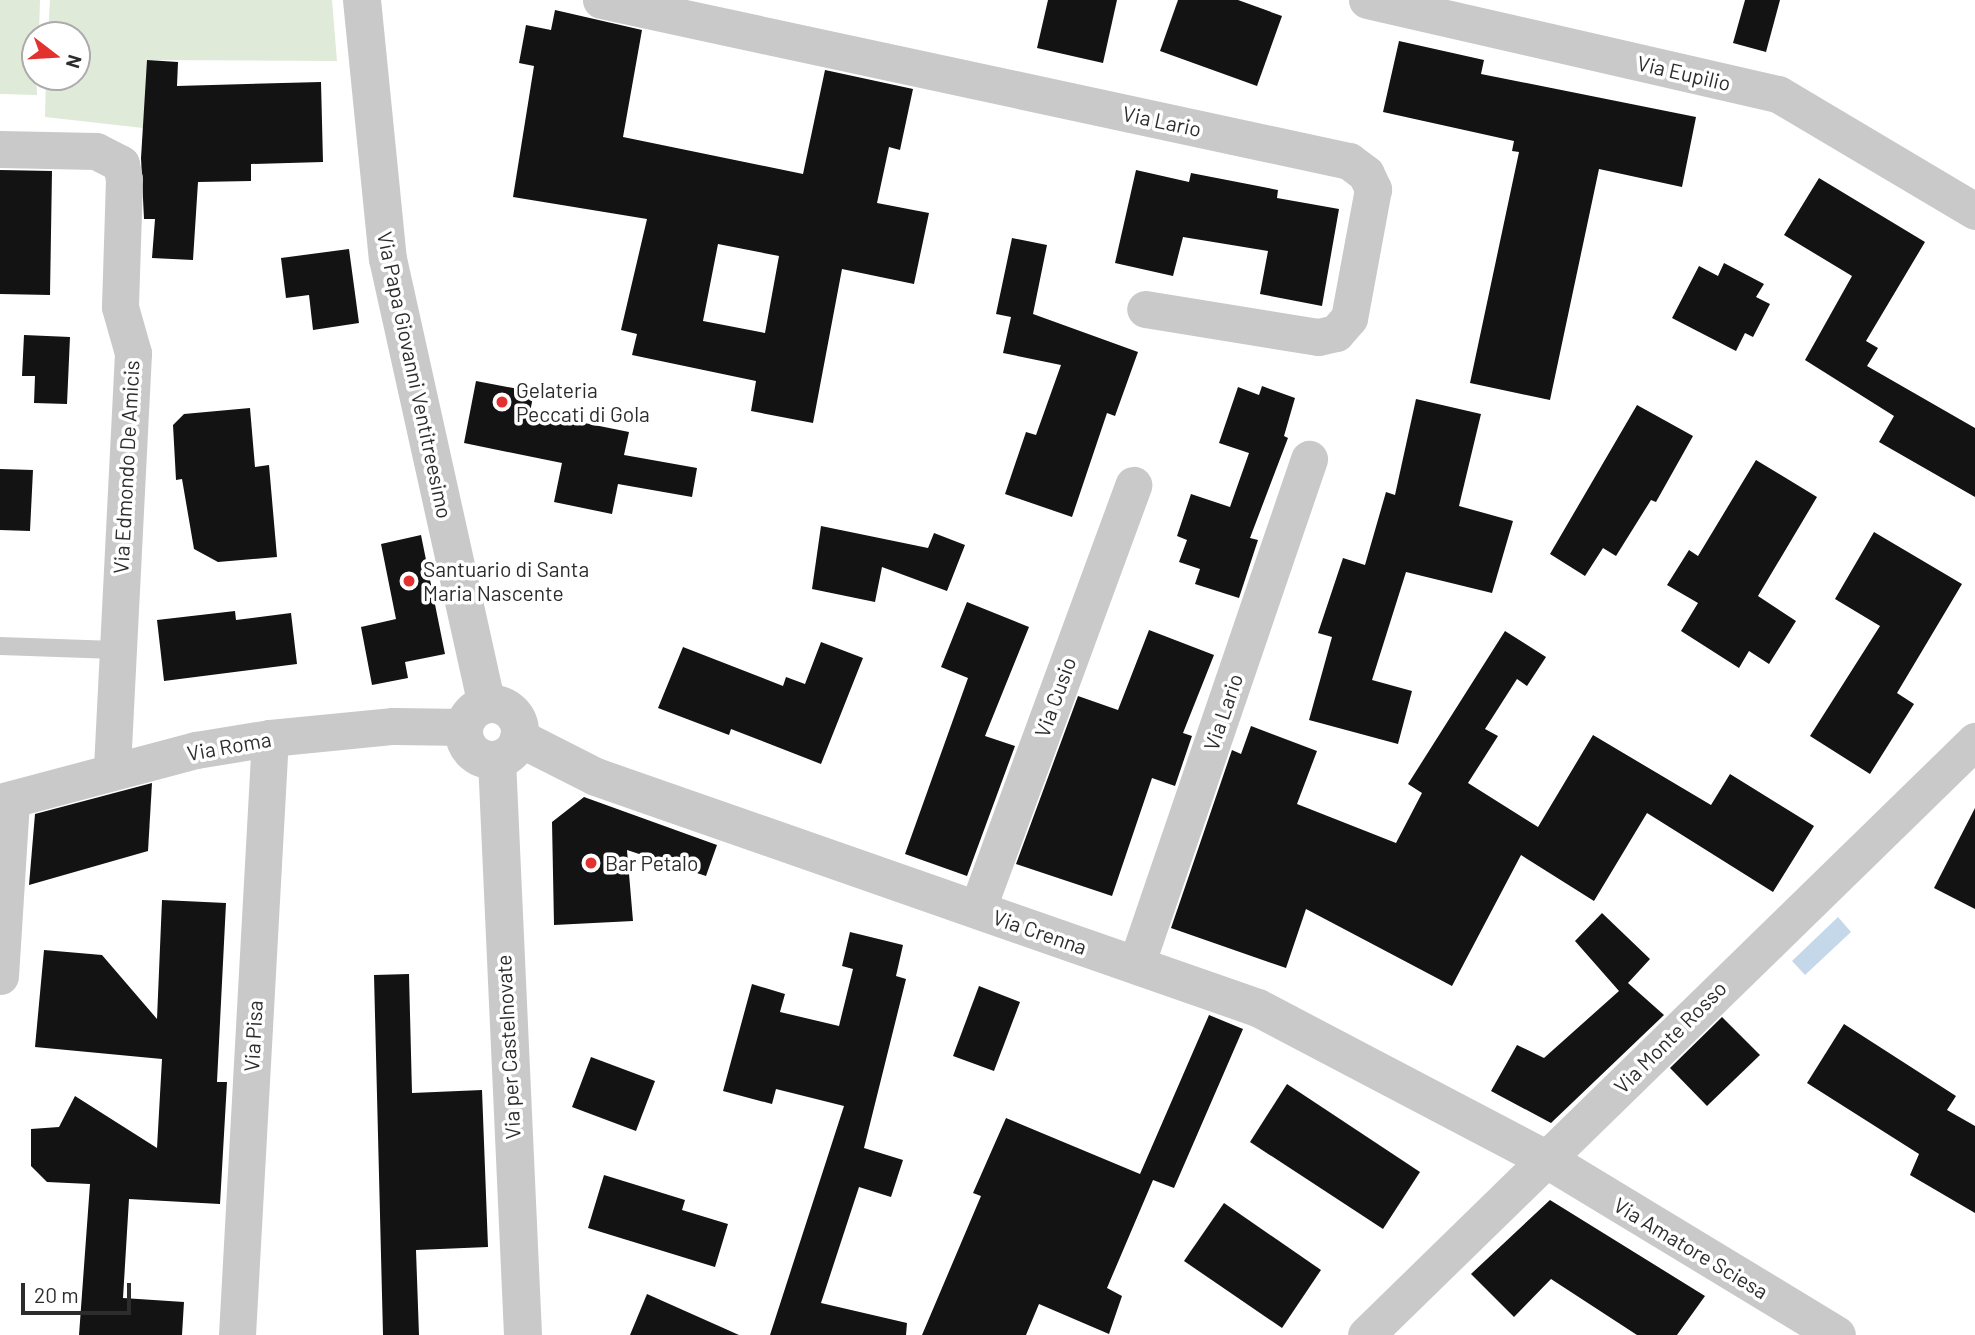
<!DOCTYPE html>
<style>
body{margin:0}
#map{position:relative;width:1975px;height:1335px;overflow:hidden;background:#fff;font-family:Barlow,sans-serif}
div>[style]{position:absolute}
.green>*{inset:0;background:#e0ead9}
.water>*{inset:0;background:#c5d8ea}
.building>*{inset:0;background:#131313}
.service>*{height:18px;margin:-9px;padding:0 9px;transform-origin:9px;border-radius:9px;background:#c9c9c9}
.minor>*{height:37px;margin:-18.5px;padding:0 18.5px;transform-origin:18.5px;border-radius:18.5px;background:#c9c9c9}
.tertiary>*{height:38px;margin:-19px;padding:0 19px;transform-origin:19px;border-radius:19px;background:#c9c9c9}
.tertiary>.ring{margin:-19px;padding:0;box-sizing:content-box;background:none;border:38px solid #c9c9c9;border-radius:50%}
.dots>*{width:19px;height:19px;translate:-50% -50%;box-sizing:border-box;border:4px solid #fff;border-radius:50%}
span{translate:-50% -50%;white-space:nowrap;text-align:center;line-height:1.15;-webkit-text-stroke:7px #fff;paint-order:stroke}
.street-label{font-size:21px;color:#2c2c2c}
.poi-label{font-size:21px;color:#2c2c2c}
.left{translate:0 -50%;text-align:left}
.north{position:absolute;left:21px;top:21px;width:70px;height:70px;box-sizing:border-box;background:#fff;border:2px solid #ababab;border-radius:50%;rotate:107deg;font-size:19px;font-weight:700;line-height:28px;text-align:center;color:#2c2c2c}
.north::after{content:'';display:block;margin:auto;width:24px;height:32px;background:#e2312e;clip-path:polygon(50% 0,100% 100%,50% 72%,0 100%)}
.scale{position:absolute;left:21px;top:1283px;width:110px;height:32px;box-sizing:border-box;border:4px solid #2c2c2c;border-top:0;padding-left:9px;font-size:21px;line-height:24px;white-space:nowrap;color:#2c2c2c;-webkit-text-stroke:5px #fff;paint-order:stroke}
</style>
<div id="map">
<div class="green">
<i style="clip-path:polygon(0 0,40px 0,39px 35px,35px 35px,37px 95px,0 94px)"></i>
<i style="clip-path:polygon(50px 0,332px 0,337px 61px,148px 60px,143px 128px,45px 117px,46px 77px,77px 77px,77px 35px,48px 35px)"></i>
</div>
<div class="water">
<i style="clip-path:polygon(1838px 917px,1851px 932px,1805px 975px,1792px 961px)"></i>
</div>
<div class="building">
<i style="clip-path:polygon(1048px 0,1117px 0,1103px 63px,1037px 48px)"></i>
<i style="clip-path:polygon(1178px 0,1238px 0,1282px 16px,1257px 86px,1160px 51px)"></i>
<i style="clip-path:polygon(1745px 0,1780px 0,1766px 52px,1733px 43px)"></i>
<i style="clip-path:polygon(evenodd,555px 10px,642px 30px,623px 137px,803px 174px,825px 70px,913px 89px,900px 150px,889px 147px,877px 203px,929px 213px,914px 284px,842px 269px,813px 423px,751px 411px,756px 381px,632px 355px,637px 334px,621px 330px,647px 219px,513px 197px,534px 66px,519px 63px,526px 25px,551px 30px,555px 10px,718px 244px,779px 256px,765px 333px,703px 321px,718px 244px)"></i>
<i style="clip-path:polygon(1399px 41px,1484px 60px,1481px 74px,1696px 117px,1682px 187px,1599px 169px,1550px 400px,1470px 383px,1519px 152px,1512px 151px,1514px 141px,1383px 112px)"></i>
<i style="clip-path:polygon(147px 60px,178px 62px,177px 86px,321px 82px,323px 162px,251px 164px,251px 181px,198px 182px,193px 260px,152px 258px,155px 219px,144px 219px,141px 158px)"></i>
<i style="clip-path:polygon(0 170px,52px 171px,50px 295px,0 294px)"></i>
<i style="clip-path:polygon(1136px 170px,1189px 182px,1191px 173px,1278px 190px,1277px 198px,1339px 209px,1322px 306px,1260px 294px,1268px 251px,1183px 237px,1173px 276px,1115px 263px)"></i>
<i style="clip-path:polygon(1819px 178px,1925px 242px,1866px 341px,1878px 348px,1867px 366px,1975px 428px,1975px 497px,1879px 442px,1894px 416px,1805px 360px,1852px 276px,1784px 235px)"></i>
<i style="clip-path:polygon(1012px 238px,1047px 245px,1033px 314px,1138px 352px,1115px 416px,1107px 413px,1072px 517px,1005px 494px,1026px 432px,1036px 435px,1061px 365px,1003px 353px,1011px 317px,996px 314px)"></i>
<i style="clip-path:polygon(349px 249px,359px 323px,313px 330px,309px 295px,286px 298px,281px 258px)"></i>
<i style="clip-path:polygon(1724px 263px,1764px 284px,1756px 297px,1770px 304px,1753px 337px,1745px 333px,1736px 351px,1672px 318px,1699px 266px,1718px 276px)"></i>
<i style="clip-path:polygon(24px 335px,70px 337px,67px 404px,34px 403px,35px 376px,22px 376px)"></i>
<i style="clip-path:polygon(476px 381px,534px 392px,530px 412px,629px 432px,624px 455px,697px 468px,692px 497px,618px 484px,612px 514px,554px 502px,562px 463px,464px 443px)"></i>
<i style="clip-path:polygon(1262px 386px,1295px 398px,1284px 436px,1288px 438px,1250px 538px,1258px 540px,1239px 598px,1195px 584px,1200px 569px,1179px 562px,1187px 540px,1177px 536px,1191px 494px,1230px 507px,1249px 453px,1219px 443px,1238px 387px,1259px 395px)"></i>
<i style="clip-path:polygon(1416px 399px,1481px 414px,1459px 506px,1513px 521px,1492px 593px,1406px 572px,1372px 680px,1412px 691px,1398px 744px,1309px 720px,1332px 637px,1318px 633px,1343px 558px,1365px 565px,1386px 492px,1395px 495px)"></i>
<i style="clip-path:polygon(1637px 405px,1693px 436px,1656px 502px,1651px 500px,1616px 556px,1603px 548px,1585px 576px,1550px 554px)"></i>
<i style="clip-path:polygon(250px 408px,255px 467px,269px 465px,277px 557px,218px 562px,194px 549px,182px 479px,176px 480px,173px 425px,184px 414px)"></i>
<i style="clip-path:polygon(1756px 460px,1817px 497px,1758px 596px,1796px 621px,1769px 664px,1749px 651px,1739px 668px,1681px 631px,1698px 603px,1667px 585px,1689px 550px,1698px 556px)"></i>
<i style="clip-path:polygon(0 469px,33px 470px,30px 531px,0 530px)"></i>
<i style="clip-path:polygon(821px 526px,928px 548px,934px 533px,965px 545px,947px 591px,882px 567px,875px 602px,812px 589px)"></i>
<i style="clip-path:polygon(1874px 532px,1962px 584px,1897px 693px,1914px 704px,1870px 774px,1810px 736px,1880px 626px,1835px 599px)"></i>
<i style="clip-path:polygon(421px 535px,445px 654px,405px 662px,408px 678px,372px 685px,361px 627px,396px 619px,381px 544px)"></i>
<i style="clip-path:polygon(967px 602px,1029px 627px,985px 736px,1015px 746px,967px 876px,905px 854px,968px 678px,941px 667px)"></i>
<i style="clip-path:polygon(235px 611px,236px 620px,291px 613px,297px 664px,164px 681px,157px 620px)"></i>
<i style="clip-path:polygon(1149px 630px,1214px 655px,1183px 733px,1192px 736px,1175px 786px,1152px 778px,1112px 896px,1016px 864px,1078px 696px,1118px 710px)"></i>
<i style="clip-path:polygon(1505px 631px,1546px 657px,1527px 686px,1517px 679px,1485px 729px,1498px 736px,1468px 783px,1538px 827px,1593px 735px,1711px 805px,1730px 774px,1814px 826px,1773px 892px,1647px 813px,1594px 901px,1521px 855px,1452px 986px,1306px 909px,1286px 968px,1171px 928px,1232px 750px,1241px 754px,1251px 726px,1317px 751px,1297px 804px,1396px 843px,1422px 793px,1408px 784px)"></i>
<i style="clip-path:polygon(821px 642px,863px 658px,821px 764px,731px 729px,729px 735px,658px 708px,683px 647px,783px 686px,786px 677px,805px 684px)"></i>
<i style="clip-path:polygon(152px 783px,148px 851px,29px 885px,35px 814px)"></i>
<i style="clip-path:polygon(584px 797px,717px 845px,706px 876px,627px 850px,633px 921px,554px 925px,552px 822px)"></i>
<i style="clip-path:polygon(1975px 808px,1975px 909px,1934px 888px)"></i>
<i style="clip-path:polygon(162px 900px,226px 903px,217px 1082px,227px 1082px,220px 1204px,129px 1199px,123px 1298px,184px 1302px,182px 1335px,79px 1335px,90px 1184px,47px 1182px,31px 1166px,31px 1129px,59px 1127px,75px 1096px,157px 1148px,162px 1059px,35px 1047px,44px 950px,102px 955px,157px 1019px)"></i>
<i style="clip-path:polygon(1602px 913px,1650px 959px,1628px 983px,1664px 1015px,1551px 1123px,1491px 1091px,1517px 1045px,1544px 1058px,1619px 991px,1575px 941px)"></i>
<i style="clip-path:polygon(850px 932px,903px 945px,896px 976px,906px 979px,864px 1148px,903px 1160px,891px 1197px,859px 1187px,821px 1303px,907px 1323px,906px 1335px,770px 1335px,844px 1106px,776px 1089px,772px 1104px,723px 1091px,752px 984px,785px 994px,780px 1012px,839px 1026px,853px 969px,842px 966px)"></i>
<i style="clip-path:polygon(409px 974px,412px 1093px,482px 1090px,488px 1247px,416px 1250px,419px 1335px,383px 1335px,374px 975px)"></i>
<i style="clip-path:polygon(979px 986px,1020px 1002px,994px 1071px,953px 1056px)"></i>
<i style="clip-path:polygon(1209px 1015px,1243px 1029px,1174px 1188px,1153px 1180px,1107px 1288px,1122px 1296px,1109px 1334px,1039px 1304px,1026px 1335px,922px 1335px,981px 1196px,973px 1193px,1006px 1118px,1140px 1174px)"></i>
<i style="clip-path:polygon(1722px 1017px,1760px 1055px,1707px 1106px,1670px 1068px)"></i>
<i style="clip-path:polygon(1844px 1024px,1956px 1096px,1947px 1110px,1975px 1126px,1975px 1213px,1910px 1175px,1919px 1154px,1807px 1083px)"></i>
<i style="clip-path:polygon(591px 1057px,655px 1081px,636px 1131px,572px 1107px)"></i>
<i style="clip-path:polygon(1287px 1084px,1420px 1172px,1383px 1229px,1250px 1142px)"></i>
<i style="clip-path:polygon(604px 1175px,685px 1200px,682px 1210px,728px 1224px,715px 1267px,588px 1228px)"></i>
<i style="clip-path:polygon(1550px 1200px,1705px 1296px,1677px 1335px,1637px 1335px,1551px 1279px,1514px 1317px,1471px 1274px)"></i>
<i style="clip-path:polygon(1224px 1203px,1321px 1270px,1282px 1328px,1184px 1261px)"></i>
<i style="clip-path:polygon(647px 1294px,739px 1335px,630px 1335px)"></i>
</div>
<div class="service">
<i style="left:0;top:646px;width:115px;rotate:2deg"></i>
</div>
<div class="minor">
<i style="left:601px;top:0;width:765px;rotate:12.15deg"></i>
<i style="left:1349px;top:161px;width:21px;rotate:37deg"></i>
<i style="left:1366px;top:174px;width:17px;rotate:65deg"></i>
<i style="left:1373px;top:189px;width:131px;rotate:100.5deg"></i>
<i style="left:1349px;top:318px;width:20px;rotate:131deg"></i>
<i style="left:1336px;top:333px;width:18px;rotate:167deg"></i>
<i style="left:1318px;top:337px;width:175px;rotate:-170.8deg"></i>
<i style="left:1367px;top:0;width:422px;rotate:12.9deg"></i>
<i style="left:1778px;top:94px;width:229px;rotate:30.7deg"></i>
<i style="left:0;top:149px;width:96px;rotate:1.2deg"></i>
<i style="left:96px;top:151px;width:28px;rotate:27deg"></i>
<i style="left:121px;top:164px;width:15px;rotate:79deg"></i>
<i style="left:124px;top:179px;width:128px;rotate:91.8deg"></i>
<i style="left:120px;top:307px;width:48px;rotate:74.2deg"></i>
<i style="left:133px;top:353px;width:419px;rotate:92.9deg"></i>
<i style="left:0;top:802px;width:203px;rotate:-14.9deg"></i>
<i style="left:196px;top:750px;width:75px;rotate:-9.2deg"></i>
<i style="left:270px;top:738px;width:124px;rotate:-5.6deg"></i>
<i style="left:393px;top:726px;width:71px;rotate:0.8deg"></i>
<i style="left:977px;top:910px;width:453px;rotate:-69.8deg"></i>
<i style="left:1136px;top:965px;width:535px;rotate:-71.12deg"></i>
<i style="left:0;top:976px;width:177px;rotate:-86.4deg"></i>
<i style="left:237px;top:1335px;width:598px;rotate:-86.84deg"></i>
<i style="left:1366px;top:1335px;width:851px;rotate:-44.29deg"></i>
</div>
<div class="tertiary">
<i style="left:362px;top:0;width:260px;rotate:84.3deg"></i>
<i style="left:388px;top:259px;width:456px;rotate:77.5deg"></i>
<i class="ring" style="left:464px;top:704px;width:18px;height:18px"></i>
<i style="left:519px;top:738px;width:86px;rotate:26.9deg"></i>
<i style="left:596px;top:777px;width:701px;rotate:19.24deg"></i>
<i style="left:1258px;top:1008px;width:325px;rotate:27.7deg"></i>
<i style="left:1546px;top:1159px;width:340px;rotate:31.2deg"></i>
<i style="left:497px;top:760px;width:576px;rotate:87.41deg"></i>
</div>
<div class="dots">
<i style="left:502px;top:402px;background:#e2312e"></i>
<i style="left:409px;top:581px;background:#e2312e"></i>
<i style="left:591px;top:863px;background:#e2312e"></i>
</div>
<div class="street-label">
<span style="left:1684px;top:73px;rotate:13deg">Via Eupilio</span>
<span style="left:1162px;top:121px;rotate:12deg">Via Lario</span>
<span style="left:415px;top:375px;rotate:78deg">Via Papa Giovanni Ventitreesimo</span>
<span style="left:126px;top:467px;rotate:-87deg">Via Edmondo De Amicis</span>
<span style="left:1055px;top:697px;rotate:-70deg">Via Cusio</span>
<span style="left:1223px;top:712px;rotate:-71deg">Via Lario</span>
<span style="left:229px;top:746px;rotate:-10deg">Via Roma</span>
<span style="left:1040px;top:932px;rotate:19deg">Via Crenna</span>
<span style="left:253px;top:1036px;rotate:-87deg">Via Pisa</span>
<span style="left:1670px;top:1037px;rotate:-45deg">Via Monte Rosso</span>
<span style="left:508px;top:1047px;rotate:-93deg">Via per Castelnovate</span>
<span style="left:1691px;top:1248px;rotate:31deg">Via Amatore Sciesa</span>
</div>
<div class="poi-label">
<span class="left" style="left:516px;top:402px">Gelateria<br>Peccati di Gola</span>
<span class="left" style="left:423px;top:581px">Santuario di Santa<br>Maria Nascente</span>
<span class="left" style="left:605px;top:863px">Bar Petalo</span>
</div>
<div class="north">N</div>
<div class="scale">20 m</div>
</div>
